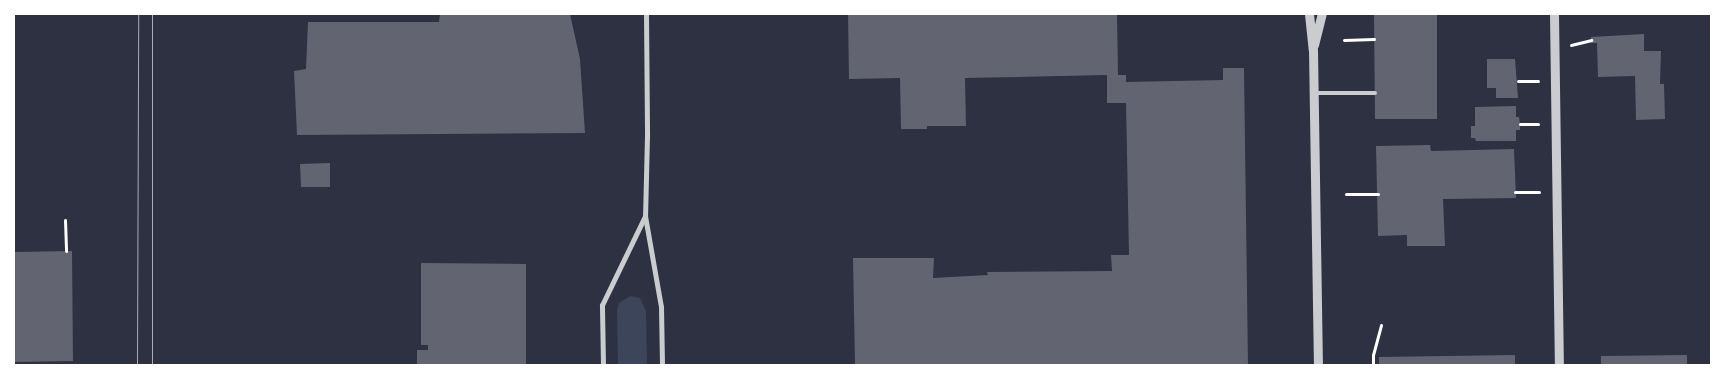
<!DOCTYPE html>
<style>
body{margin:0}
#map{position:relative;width:1725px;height:379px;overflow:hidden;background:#2d3142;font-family:"Alegreya Sans",sans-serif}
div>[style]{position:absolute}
.green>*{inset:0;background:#3c4559}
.building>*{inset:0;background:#626471}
.path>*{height:3px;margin:-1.5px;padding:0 1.5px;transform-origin:1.5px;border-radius:1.5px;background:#fff}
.service>*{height:4px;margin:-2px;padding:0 2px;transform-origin:2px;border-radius:2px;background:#caccd0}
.minor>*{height:5px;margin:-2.5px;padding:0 2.5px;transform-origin:2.5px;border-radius:2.5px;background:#caccd0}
.tertiary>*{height:9px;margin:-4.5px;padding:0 4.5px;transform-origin:4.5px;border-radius:4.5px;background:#caccd0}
.tram>*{height:1px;margin:-0.5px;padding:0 0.5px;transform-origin:0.5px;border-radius:0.5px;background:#abadb3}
span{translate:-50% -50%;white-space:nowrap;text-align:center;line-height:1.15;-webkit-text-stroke:5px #fff;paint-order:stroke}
.frame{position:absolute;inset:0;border:15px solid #fff;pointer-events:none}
</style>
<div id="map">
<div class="green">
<i style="clip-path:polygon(630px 296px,640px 298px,646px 311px,647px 365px,618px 365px,617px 310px,619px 303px)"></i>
</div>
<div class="building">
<i style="clip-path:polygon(440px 14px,570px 14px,580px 59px,585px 133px,297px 135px,294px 71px,306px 69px,308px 22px,439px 22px)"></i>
<i style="clip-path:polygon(848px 14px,1117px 14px,1118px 75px,1126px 75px,1126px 82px,1223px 80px,1223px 68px,1244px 68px,1248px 365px,855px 365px,853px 258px,934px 258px,933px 278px,988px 275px,987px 272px,1112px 271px,1111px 255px,1129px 255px,1126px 103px,1107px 103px,1107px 75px,965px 78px,966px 126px,927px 126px,927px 129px,901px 129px,900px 78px,849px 79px)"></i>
<i style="clip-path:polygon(1374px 14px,1437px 14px,1437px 119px,1375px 119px)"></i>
<i style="clip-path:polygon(1644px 34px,1644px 51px,1661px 51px,1660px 84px,1664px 84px,1665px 119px,1636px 120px,1635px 76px,1598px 77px,1597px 43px,1591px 43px,1591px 37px)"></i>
<i style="clip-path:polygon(1487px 59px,1515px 59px,1518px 98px,1496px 98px,1496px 88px,1487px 88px)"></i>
<i style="clip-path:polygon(1516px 106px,1516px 117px,1519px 117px,1520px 124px,1520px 130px,1516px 130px,1516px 141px,1476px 141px,1475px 138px,1471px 138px,1471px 126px,1475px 126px,1475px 107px)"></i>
<i style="clip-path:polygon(1430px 145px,1431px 151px,1514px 149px,1516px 198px,1443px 199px,1445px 246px,1407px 246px,1407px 235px,1378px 236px,1376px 146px)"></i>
<i style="clip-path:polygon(330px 163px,330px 187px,301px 187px,300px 164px)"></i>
<i style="clip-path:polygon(72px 251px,73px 361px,14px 362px,14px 252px)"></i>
<i style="clip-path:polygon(421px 263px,526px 264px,526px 365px,417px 365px,417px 350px,428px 350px,428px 345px,421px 345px)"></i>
<i style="clip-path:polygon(1515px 355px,1515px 365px,1379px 365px,1379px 357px)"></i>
<i style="clip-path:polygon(1687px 355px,1687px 365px,1601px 365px,1601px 356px)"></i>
</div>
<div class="path">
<i style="left:1344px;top:40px;width:30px;rotate:-2deg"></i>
<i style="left:1571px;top:45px;width:21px;rotate:-14deg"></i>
<i style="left:1518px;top:81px;width:20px"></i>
<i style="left:1520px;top:124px;width:18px"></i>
<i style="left:1515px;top:192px;width:24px"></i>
<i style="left:1346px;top:194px;width:32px"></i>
<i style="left:65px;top:220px;width:31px;rotate:88deg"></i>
<i style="left:1373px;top:365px;width:10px;rotate:-90deg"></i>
<i style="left:1373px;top:355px;width:31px;rotate:-75deg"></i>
</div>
<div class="service">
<i style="left:1314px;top:93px;width:61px"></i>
</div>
<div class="minor">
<i style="left:646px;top:14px;width:122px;rotate:89.5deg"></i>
<i style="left:647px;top:136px;width:80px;rotate:91.4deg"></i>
<i style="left:645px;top:216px;width:92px;rotate:80deg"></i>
<i style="left:661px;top:307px;width:58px;rotate:89deg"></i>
<i style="left:603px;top:365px;width:60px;rotate:-91deg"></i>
<i style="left:602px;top:305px;width:99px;rotate:-64.2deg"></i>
</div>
<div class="tertiary">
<i style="left:1309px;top:14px;width:36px;rotate:84deg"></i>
<i style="left:1313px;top:50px;width:315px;rotate:89.1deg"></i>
<i style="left:1554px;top:14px;width:351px;rotate:89.2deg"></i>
<i style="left:1314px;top:45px;width:32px;rotate:-76deg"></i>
</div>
<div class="tram">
<i style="left:137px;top:365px;width:351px;rotate:-89.8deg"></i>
<i style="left:152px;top:365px;width:351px;rotate:-90deg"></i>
</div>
<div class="frame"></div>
</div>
